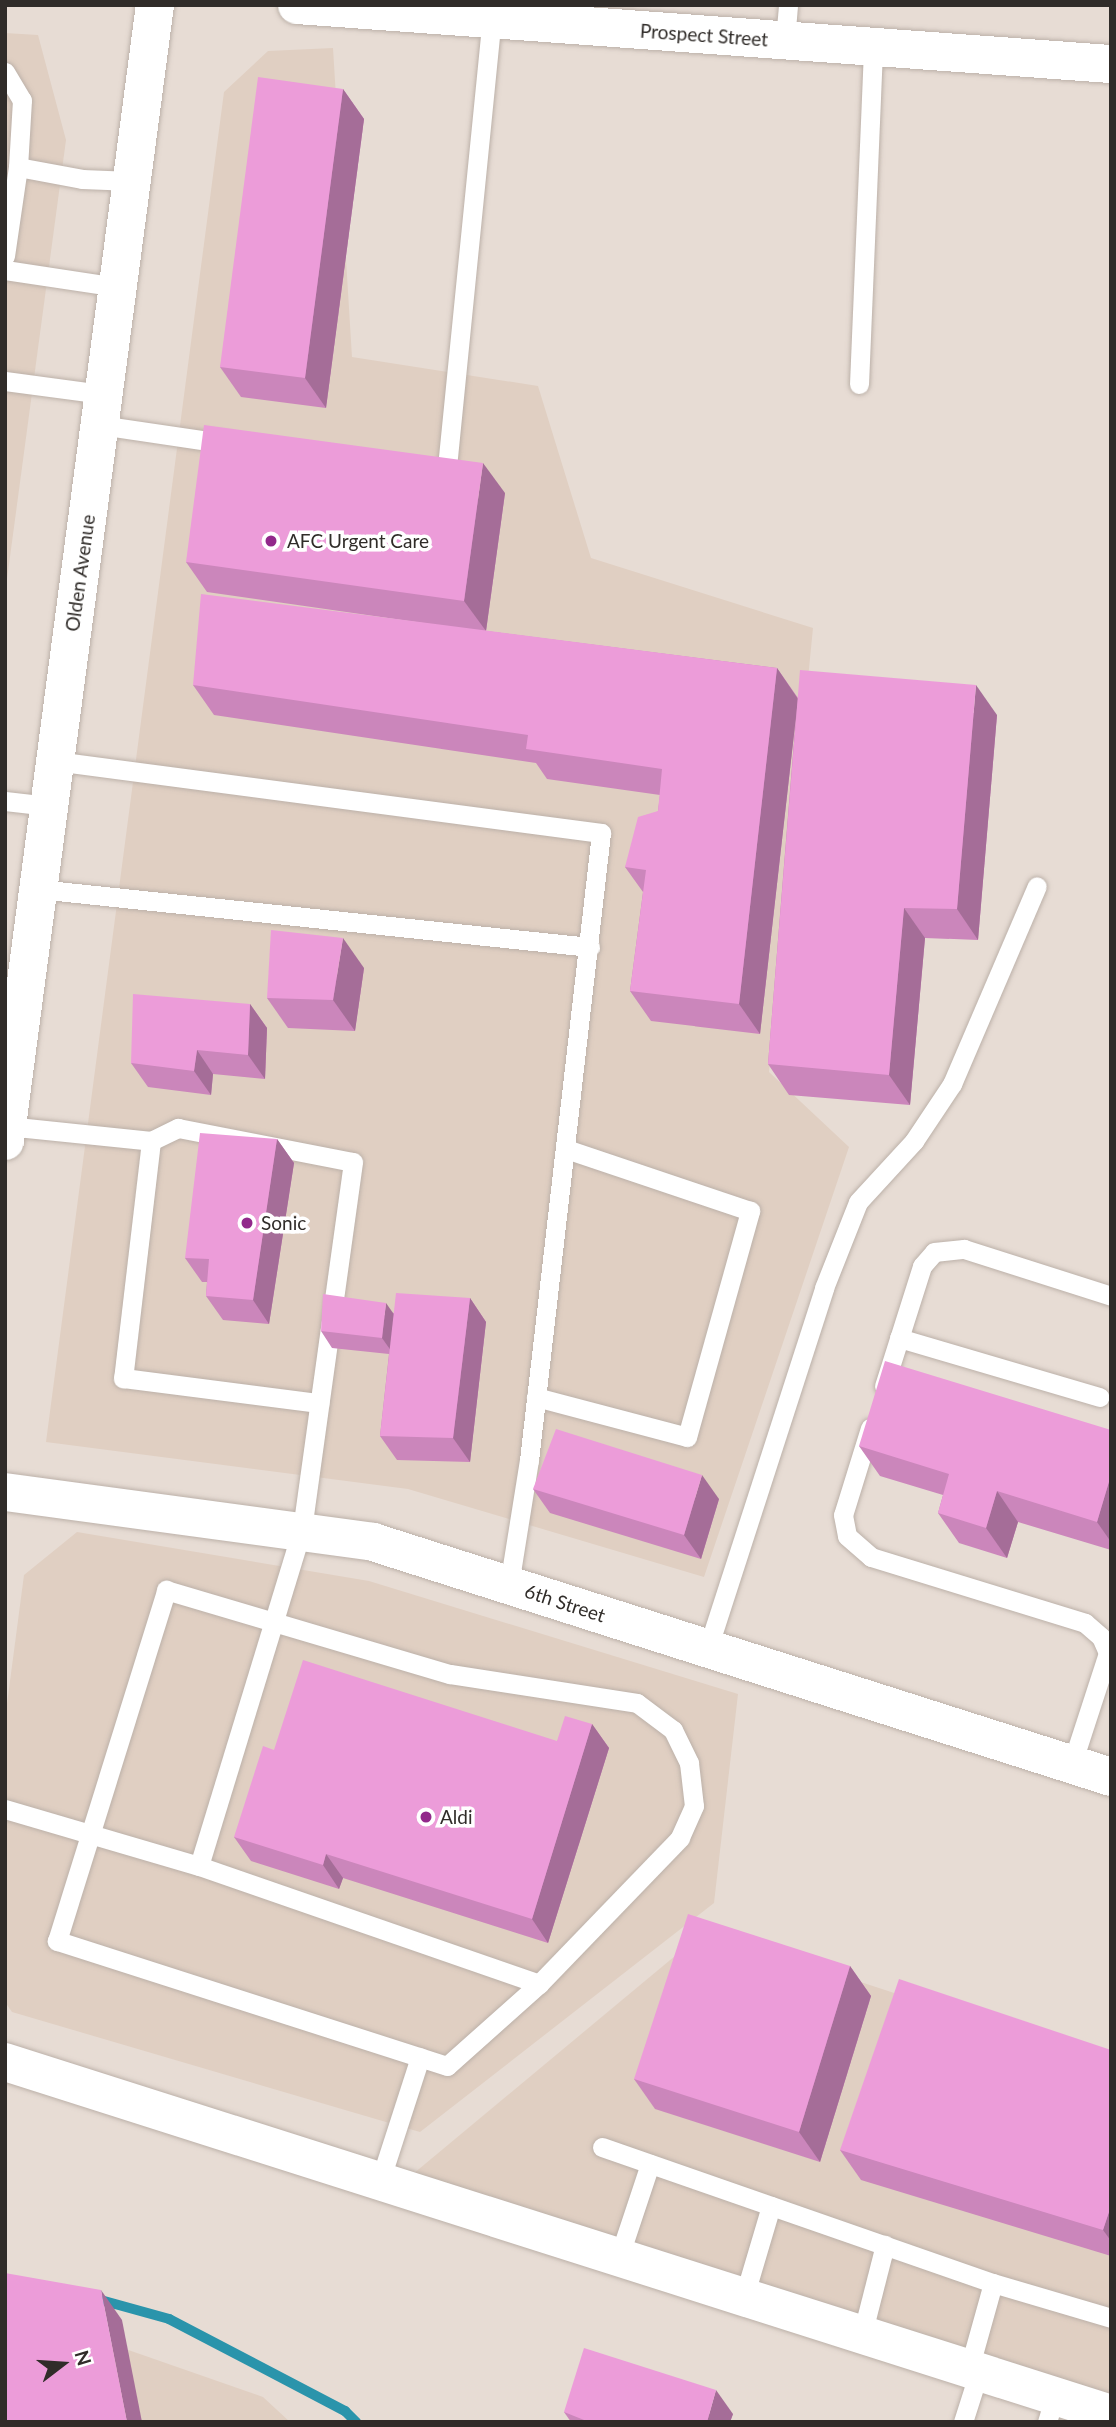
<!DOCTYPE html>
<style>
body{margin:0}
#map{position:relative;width:1116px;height:2427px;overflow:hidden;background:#e7dcd4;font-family:Lato,sans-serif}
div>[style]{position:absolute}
.built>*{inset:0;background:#e0cfc2}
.stream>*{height:10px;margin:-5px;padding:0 5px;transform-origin:5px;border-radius:5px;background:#2a94ab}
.roads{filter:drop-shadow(0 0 2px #bcb1a9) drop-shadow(0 0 2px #bcb1a9)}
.lane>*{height:19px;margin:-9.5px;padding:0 9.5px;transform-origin:9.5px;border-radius:9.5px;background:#fff}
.street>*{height:38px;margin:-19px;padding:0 19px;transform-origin:19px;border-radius:19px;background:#fff}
.secondary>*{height:38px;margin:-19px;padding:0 19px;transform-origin:19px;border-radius:19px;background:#fff}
.wall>*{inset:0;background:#cb86bb}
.shaded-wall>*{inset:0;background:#a56d98}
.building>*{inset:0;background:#ec9cd9}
.dots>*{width:19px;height:19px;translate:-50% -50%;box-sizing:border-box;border:4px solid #fff;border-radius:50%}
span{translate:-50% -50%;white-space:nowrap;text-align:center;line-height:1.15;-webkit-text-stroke:7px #fff;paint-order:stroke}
.street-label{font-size:19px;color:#302c29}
.poi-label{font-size:19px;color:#302c29}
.left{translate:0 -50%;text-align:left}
.frame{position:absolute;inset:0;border:7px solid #302c29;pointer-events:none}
.north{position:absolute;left:28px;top:2329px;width:70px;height:70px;-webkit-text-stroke:5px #fff;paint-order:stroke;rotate:73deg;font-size:19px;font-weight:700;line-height:28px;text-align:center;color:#302c29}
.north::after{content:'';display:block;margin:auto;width:24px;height:32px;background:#302c29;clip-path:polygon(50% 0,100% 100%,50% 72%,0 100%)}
</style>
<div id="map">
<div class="built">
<i style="clip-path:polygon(5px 33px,38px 35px,66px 140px,5px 594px)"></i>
<i style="clip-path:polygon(333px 48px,352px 357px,538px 386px,591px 558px,813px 628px,769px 1072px,849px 1147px,704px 1577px,408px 1489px,46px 1442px,224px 92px,268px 51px)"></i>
<i style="clip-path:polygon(77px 1532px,369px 1581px,738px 1694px,714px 1903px,420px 2132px,12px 2012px,5px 2002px,5px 1719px,24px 1575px)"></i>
<i style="clip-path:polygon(705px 1931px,1111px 2064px,1111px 2410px,401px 2184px)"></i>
<i style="clip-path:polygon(5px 2307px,263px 2397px,290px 2422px,5px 2422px)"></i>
</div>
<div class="stream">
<i style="left:97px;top:2299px;width:75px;rotate:15.5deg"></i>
<i style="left:169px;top:2319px;width:199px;rotate:27.6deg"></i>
<i style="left:345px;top:2411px;width:16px;rotate:45deg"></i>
</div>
<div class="roads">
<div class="lane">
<i style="left:785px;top:40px;width:35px;rotate:-85deg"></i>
<i style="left:5px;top:72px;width:33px;rotate:59deg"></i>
<i style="left:22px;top:100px;width:67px;rotate:93.4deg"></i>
<i style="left:5px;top:256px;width:90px;rotate:-81.7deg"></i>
<i style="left:18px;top:167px;width:65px;rotate:10.6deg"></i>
<i style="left:82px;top:179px;width:50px;rotate:2.3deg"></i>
<i style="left:5px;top:270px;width:113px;rotate:8.6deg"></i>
<i style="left:5px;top:381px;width:99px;rotate:7.6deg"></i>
<i style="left:859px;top:384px;width:337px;rotate:-87.6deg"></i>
<i style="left:100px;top:425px;width:129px;rotate:8.4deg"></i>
<i style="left:441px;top:476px;width:5px;rotate:11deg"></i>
<i style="left:446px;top:477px;width:460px;rotate:-84.3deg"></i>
<i style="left:55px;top:761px;width:551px;rotate:7.51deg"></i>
<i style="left:601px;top:833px;width:631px;rotate:96.55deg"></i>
<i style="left:529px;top:1460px;width:127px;rotate:99.1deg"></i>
<i style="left:5px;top:801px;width:44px;rotate:6.5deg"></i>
<i style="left:38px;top:889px;width:555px;rotate:6deg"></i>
<i style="left:7px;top:1126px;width:145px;rotate:5.9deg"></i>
<i style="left:151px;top:1141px;width:30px;rotate:-26deg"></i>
<i style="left:178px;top:1128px;width:178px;rotate:11deg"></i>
<i style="left:353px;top:1162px;width:371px;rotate:97.9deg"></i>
<i style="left:302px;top:1529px;width:352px;rotate:107deg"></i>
<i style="left:151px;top:1141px;width:239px;rotate:96.7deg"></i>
<i style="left:123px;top:1378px;width:198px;rotate:7.3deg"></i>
<i style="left:899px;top:1338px;width:209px;rotate:16.4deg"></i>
<i style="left:884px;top:1386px;width:126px;rotate:-72.4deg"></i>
<i style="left:922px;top:1266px;width:18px;rotate:-49deg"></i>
<i style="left:934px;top:1252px;width:30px;rotate:-6deg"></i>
<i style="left:964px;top:1249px;width:154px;rotate:17.7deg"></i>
<i style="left:536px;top:1397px;width:156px;rotate:14.8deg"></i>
<i style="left:687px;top:1437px;width:235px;rotate:-74.4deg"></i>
<i style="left:750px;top:1211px;width:194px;rotate:-161.4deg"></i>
<i style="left:870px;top:1428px;width:91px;rotate:107.2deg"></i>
<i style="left:843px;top:1515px;width:21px;rotate:79deg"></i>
<i style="left:847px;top:1536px;width:32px;rotate:41deg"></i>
<i style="left:871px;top:1557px;width:224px;rotate:17.1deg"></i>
<i style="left:1085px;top:1623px;width:21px;rotate:41deg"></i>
<i style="left:1101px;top:1637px;width:17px;rotate:66deg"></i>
<i style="left:1108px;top:1653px;width:117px;rotate:108deg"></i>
<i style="left:166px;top:1590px;width:296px;rotate:16.5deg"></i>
<i style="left:450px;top:1674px;width:189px;rotate:8.8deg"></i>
<i style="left:637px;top:1703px;width:45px;rotate:36.9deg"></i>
<i style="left:673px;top:1730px;width:37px;rotate:64deg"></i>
<i style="left:689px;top:1763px;width:43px;rotate:83.4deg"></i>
<i style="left:694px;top:1806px;width:35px;rotate:114deg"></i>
<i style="left:680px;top:1838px;width:203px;rotate:134deg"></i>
<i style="left:539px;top:1984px;width:123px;rotate:138.3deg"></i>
<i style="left:447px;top:2066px;width:410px;rotate:-162.2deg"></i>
<i style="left:57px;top:1941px;width:368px;rotate:-72.7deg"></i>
<i style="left:708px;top:1648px;width:378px;rotate:-72.1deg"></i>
<i style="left:824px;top:1288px;width:92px;rotate:-68.4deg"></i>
<i style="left:858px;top:1202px;width:83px;rotate:-47.4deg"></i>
<i style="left:914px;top:1141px;width:69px;rotate:-56.3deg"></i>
<i style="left:952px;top:1084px;width:215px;rotate:-66.8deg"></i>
<i style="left:5px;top:1809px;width:202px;rotate:16.4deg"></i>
<i style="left:199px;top:1866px;width:360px;rotate:19.1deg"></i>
<i style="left:602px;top:2147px;width:414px;rotate:19.2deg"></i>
<i style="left:380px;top:2181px;width:130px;rotate:-72.1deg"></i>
<i style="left:619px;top:2257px;width:98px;rotate:-71.6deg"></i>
<i style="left:744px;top:2297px;width:95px;rotate:-73.5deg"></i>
<i style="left:862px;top:2335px;width:93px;rotate:-75.7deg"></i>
<i style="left:969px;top:2369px;width:89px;rotate:-74.4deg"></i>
<i style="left:993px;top:2283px;width:123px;rotate:16.5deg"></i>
<i style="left:963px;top:2422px;width:52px;rotate:-72.3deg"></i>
<i style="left:1047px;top:2422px;width:27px;rotate:-73deg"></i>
</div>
<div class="street">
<i style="left:5px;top:1492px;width:371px;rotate:7.7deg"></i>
<i style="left:373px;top:1542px;width:775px;rotate:17.66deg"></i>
<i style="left:5px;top:2062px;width:1161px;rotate:17.65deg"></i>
</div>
<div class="secondary">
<i style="left:297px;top:5px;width:816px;rotate:4.15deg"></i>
<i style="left:5px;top:1141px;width:1146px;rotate:-82.48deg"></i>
</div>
</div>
<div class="wall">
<i style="clip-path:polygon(343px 89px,364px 119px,326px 408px,241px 397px,220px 367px)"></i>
<i style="clip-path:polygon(505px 493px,486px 631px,777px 668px,798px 698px,997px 715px,978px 940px,925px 938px,910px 1105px,789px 1095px,768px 1064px,796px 716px,760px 1034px,651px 1021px,630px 991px,643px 892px,625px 867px,658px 811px,660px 795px,547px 779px,536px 763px,214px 715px,193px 685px,423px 623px,207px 592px,186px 562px)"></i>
<i style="clip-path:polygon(364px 968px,355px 1031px,288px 1028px,267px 998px)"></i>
<i style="clip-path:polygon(250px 1004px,267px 1028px,265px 1079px,213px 1074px,211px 1095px,148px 1087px,131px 1063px)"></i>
<i style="clip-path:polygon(277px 1139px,294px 1163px,269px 1324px,223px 1320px,206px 1296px,207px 1282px,202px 1282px,185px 1258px)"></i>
<i style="clip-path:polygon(470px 1298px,486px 1322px,470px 1462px,397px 1460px,380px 1436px,389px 1354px,332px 1348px,321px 1331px,393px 1313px)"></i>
<i style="clip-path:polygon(1111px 1430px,1111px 1550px,1018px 1522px,1007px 1558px,959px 1543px,938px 1513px,943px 1495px,880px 1476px,859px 1446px)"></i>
<i style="clip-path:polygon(533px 1489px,719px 1499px,701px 1559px,550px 1513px)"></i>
<i style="clip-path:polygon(592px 1724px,609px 1748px,548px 1943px,343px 1878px,339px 1889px,251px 1861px,234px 1837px,557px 1741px)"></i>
<i style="clip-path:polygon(850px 1966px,871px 1996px,820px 2162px,655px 2109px,634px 2079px)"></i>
<i style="clip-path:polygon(1111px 2050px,1111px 2256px,861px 2180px,840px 2150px)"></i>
<i style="clip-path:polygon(564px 2412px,733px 2414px,730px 2422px,571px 2422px)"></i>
</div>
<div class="shaded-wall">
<i style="clip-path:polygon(343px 89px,364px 119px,326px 408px,305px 378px)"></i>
<i style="clip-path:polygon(483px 463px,505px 493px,486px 631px,464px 601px)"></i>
<i style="clip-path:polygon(777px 668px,798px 699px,760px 1034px,739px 1004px)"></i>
<i style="clip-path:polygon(976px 685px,997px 715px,978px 940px,957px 909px)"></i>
<i style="clip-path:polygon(904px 908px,925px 938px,910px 1105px,889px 1075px)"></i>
<i style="clip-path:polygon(343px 938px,364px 968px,355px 1031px,333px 1000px)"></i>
<i style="clip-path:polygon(250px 1004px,267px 1028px,265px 1079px,248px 1055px)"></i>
<i style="clip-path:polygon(197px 1050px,213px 1074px,211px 1095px,194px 1071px)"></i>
<i style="clip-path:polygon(277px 1139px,294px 1163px,269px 1324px,253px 1300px)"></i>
<i style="clip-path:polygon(470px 1298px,486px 1322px,470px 1462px,453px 1438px)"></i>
<i style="clip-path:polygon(386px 1303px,398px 1320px,394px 1355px,382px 1338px)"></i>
<i style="clip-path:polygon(702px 1475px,719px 1499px,701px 1559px,684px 1535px)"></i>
<i style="clip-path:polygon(1111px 1475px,1111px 1542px,1097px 1522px)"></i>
<i style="clip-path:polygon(997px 1491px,1018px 1522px,1007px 1558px,986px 1528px)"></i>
<i style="clip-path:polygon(592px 1724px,609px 1748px,548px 1943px,532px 1919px)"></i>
<i style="clip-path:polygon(326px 1854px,343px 1878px,339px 1889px,323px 1865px)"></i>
<i style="clip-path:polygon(850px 1966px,871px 1996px,820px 2162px,799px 2132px)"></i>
<i style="clip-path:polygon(1111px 2206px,1111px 2241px,1103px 2230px)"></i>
<i style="clip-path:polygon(101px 2290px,122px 2320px,142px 2422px,127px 2422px)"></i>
<i style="clip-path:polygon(716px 2390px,733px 2414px,730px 2422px,707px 2422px)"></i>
</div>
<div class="building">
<i style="clip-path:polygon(258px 77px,343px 89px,305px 378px,220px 367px)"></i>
<i style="clip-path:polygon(204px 425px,483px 463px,464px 601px,186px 562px)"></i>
<i style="clip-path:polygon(201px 594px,777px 668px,739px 1004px,630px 991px,646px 870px,625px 867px,638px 817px,658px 811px,662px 769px,526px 749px,528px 735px,193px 685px)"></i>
<i style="clip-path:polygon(800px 670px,976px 685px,957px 909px,904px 908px,889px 1075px,768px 1064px)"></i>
<i style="clip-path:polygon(271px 930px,343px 938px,333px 1000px,267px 998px)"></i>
<i style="clip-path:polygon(133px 994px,250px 1004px,248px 1055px,197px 1050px,194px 1071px,131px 1063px)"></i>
<i style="clip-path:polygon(200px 1133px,277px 1139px,253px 1300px,206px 1296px,209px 1259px,185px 1258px)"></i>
<i style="clip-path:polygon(396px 1293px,470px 1298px,453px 1438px,380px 1436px)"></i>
<i style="clip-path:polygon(323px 1294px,386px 1303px,382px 1338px,321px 1331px)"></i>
<i style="clip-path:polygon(885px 1361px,1111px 1430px,1111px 1475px,1097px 1522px,997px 1491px,986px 1528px,938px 1513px,949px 1474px,859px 1446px)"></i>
<i style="clip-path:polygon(556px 1429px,702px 1475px,684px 1535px,533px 1489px)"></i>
<i style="clip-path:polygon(303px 1660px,557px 1741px,565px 1716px,592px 1724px,532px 1919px,326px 1854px,323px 1865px,234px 1837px,263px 1746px,274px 1750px)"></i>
<i style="clip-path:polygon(688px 1914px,850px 1966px,799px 2132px,634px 2079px)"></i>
<i style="clip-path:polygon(899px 1979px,1111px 2050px,1111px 2206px,1103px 2230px,840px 2150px)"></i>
<i style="clip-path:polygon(5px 2273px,101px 2290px,127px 2422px,5px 2422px)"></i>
<i style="clip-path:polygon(584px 2348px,716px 2390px,707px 2422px,589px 2422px,564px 2412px)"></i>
</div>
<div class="dots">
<i style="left:271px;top:541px;background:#92288b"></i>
<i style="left:247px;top:1223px;background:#92288b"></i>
<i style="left:426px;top:1817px;background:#92288b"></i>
</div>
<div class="street-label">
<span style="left:704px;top:35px;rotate:4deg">Prospect Street</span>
<span style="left:80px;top:573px;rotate:-82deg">Olden Avenue</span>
<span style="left:565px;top:1603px;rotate:18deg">6th Street</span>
</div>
<div class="poi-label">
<span class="left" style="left:287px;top:541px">AFC Urgent Care</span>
<span class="left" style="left:261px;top:1223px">Sonic</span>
<span class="left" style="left:440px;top:1817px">Aldi</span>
</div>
<div class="frame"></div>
<div class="north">N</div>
</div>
